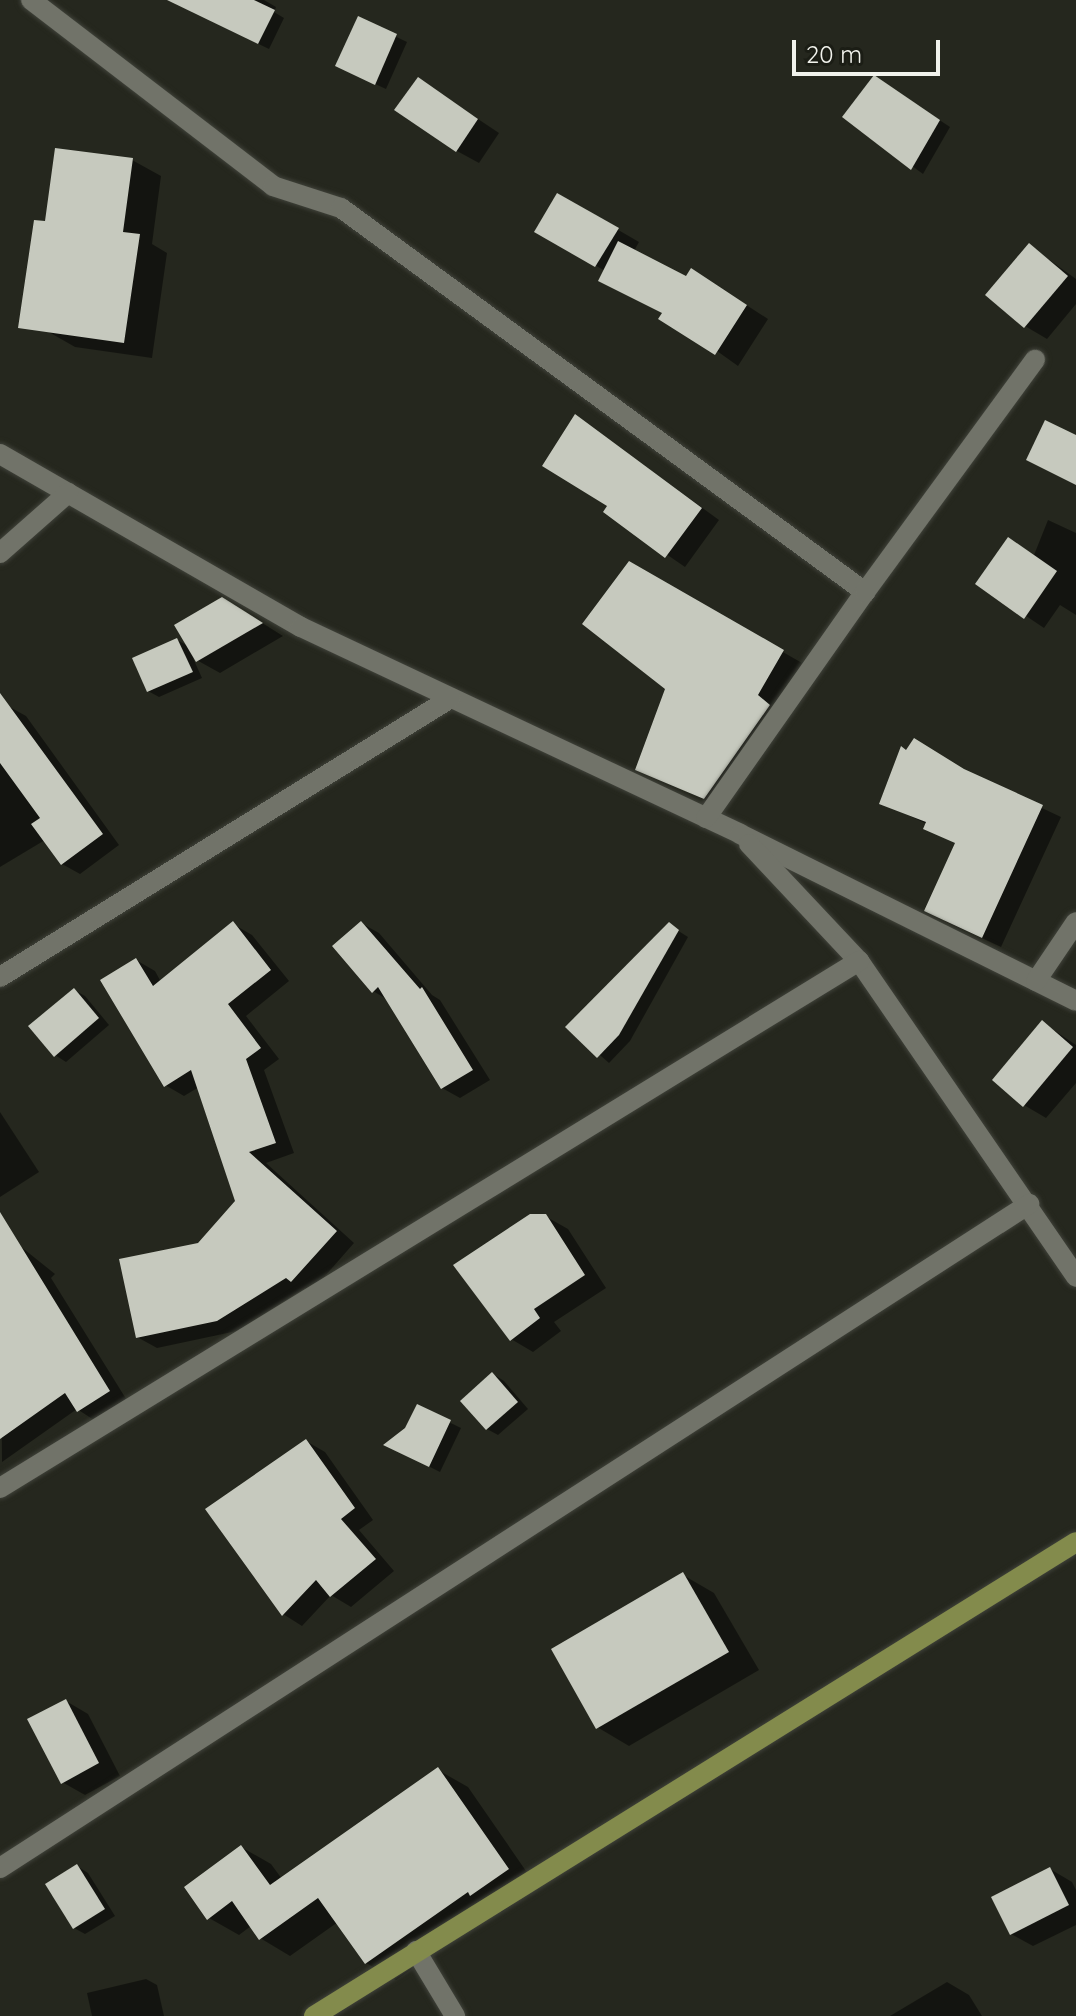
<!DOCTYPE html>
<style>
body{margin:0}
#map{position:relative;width:1076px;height:2016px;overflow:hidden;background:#25271e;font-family:Quicksand,sans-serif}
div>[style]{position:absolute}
.shadow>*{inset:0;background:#0007}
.building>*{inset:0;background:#c6c9be}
.roads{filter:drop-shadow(0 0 2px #40423a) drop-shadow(0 0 2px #40423a)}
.street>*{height:20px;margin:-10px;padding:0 10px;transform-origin:10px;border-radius:10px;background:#717369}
.secondary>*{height:20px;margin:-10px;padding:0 10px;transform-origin:10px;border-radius:10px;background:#838b4c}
span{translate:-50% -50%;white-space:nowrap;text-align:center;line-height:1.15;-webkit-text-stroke:8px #1b1d15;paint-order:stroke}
.scale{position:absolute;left:792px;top:40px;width:148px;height:36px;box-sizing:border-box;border:4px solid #f1f2ec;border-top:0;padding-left:10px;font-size:24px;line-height:28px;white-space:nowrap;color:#f1f2ec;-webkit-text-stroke:6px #1b1d15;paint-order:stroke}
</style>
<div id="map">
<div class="shadow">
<i style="clip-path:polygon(217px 0,264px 0,276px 7px,274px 12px,284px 18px,269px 49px,219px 25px)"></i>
<i style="clip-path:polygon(359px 19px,407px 42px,386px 89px,349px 72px)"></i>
<i style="clip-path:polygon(418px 79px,499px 133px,479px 163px,457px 151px)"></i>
<i style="clip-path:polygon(885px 84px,950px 127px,923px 174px,845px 117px)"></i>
<i style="clip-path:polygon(132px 160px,161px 176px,152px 244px,167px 253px,152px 358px,75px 347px,47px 331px)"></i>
<i style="clip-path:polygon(558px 195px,639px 242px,634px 251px,687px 278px,714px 284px,768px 319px,738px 366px,605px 271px,537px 231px)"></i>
<i style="clip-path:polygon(1030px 246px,1076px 279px,1076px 304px,1047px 339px,1025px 326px)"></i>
<i style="clip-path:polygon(576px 416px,719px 520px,685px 567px,605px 512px,610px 506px)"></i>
<i style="clip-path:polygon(1048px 520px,1076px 533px,1076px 615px,1060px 605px,1044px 628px,978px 584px,1009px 539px,1034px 555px)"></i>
<i style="clip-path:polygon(629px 564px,802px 663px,723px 808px,638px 769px,668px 688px)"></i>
<i style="clip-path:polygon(245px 612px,283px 636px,220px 673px,193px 658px,202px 678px,159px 697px,148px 691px,177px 640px,190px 647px)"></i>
<i style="clip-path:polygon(8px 706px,26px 716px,119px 845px,80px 874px,62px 864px,45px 840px,0 867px,0 712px)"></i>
<i style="clip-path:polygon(968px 773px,1061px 817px,1001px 947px,945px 921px,957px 844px,926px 828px,927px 824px,882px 803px)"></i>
<i style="clip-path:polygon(361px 923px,379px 933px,432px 995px,440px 1000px,490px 1080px,460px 1098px,442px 1088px,388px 1000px,373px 991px)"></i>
<i style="clip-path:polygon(233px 924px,252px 935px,289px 981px,246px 1016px,279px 1059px,264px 1070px,294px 1153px,266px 1163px,354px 1243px,311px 1292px,305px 1288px,237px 1331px,157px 1348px,137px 1337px,199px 1244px,238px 1202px,199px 1087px,184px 1096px,165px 1085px,136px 960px,155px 971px,161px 982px)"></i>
<i style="clip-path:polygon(669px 925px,688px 937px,630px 1041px,609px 1063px,568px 1027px)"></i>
<i style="clip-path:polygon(74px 990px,85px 996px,109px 1025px,66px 1062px,55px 1055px)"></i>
<i style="clip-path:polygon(1043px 1023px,1076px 1045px,1076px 1083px,1046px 1118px,1024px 1105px,995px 1080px)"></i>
<i style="clip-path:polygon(0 1112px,39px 1172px,0 1197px)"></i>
<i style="clip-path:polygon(545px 1216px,568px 1229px,606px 1288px,554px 1322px,561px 1331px,533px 1352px,511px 1339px)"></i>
<i style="clip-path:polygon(0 1230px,55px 1274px,51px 1278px,128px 1402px,97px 1422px,77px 1409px,2px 1462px)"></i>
<i style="clip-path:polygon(493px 1374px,504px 1381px,528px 1409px,498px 1435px,487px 1429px)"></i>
<i style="clip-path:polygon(418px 1407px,461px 1428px,440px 1472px,396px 1450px)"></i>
<i style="clip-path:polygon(306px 1441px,325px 1452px,373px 1520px,359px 1530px,394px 1571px,351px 1607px,331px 1595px,302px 1626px,283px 1614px)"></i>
<i style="clip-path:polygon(683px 1575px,714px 1593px,759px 1670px,629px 1746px,597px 1727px)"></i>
<i style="clip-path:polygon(66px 1701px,88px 1714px,120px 1776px,85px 1795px,62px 1782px)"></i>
<i style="clip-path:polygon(438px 1770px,468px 1787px,537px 1887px,502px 1912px,496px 1909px,396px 1980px,366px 1963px,338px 1922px,290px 1956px,260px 1938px,251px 1926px,239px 1935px,209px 1918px,241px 1847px,271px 1864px,282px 1879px)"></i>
<i style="clip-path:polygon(77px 1866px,88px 1873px,115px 1916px,85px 1934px,74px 1928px)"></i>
<i style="clip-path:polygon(1050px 1869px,1072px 1882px,1076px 1890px,1076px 1925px,1033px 1946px,1011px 1934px)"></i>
<i style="clip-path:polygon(146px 1979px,157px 1985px,164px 2016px,92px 2016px,87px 1993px)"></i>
<i style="clip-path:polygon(947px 1982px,969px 1995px,982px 2016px,890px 2016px)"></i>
</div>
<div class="building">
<i style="clip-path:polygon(167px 0,254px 0,275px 10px,258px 44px)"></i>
<i style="clip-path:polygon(358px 16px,397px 34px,375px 85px,335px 66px)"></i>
<i style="clip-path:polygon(874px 75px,940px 120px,911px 170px,842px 117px)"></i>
<i style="clip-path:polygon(418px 77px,478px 119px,456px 152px,394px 110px)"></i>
<i style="clip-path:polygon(55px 148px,133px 158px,123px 232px,140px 234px,124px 343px,18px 328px,34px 220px,45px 221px)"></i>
<i style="clip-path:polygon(557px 193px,619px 228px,595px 267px,534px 232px)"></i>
<i style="clip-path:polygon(618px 241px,686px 276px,691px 268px,747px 305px,715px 355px,658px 319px,662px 313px,598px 281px)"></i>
<i style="clip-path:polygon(1029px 243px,1068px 276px,1024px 328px,985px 295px)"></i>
<i style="clip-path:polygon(575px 414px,702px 508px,665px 558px,603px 512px,607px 506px,542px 466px)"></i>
<i style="clip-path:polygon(1045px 420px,1076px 435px,1076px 485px,1026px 460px)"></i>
<i style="clip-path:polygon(1008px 537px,1057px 571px,1024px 619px,975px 584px)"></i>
<i style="clip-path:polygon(629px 561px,784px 650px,758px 695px,770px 705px,704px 799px,635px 770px,665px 689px,582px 624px)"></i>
<i style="clip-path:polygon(222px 597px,263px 623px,196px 662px,174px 625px)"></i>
<i style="clip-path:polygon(177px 638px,193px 672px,147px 692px,132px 658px)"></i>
<i style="clip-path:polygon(0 693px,103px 834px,61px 865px,31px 824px,40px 818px,0 763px)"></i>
<i style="clip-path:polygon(914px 738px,964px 769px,1043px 805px,982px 938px,924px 911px,955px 843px,923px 829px,926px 822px,879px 804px,901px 746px,906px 750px)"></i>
<i style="clip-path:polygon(233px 921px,271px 970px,228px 1004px,261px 1048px,246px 1059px,276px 1143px,249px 1152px,337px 1231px,291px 1282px,286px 1278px,217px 1321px,136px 1338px,119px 1259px,198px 1243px,235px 1201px,191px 1070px,164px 1087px,100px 980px,136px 958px,153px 986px)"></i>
<i style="clip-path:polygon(361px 921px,420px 989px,422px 987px,473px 1070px,441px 1089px,378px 987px,372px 993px,332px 946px)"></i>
<i style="clip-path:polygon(669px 922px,679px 930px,619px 1035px,597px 1058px,565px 1027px)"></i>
<i style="clip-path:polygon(74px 988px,99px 1018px,54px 1057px,28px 1026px)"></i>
<i style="clip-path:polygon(1042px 1020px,1073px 1047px,1023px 1107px,992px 1080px)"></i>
<i style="clip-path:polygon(0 1212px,110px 1391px,77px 1412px,65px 1393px,0 1439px)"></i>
<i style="clip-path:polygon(530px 1214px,546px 1214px,585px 1275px,534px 1309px,540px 1318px,510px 1341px,453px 1265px)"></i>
<i style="clip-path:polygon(492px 1372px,518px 1402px,486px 1430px,460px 1401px)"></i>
<i style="clip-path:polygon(417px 1404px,451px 1420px,429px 1467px,383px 1445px,405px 1428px)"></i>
<i style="clip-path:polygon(306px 1439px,355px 1508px,341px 1519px,376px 1559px,330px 1597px,316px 1580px,282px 1616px,205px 1509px)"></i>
<i style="clip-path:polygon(683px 1572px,729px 1652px,596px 1729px,551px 1649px)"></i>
<i style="clip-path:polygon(66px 1699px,99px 1763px,61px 1784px,27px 1719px)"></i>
<i style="clip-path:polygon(438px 1767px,509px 1869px,470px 1896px,468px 1892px,365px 1964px,318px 1898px,259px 1940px,232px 1901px,207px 1920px,184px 1887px,241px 1845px,270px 1885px)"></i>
<i style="clip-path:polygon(77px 1864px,105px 1909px,73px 1929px,45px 1884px)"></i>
<i style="clip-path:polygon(1050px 1867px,1069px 1905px,1010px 1935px,991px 1897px)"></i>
</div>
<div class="roads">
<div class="street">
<i style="left:31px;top:0;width:305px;rotate:37.5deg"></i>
<i style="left:273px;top:186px;width:71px;rotate:17.9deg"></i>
<i style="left:341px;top:208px;width:650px;rotate:36.23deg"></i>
<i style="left:0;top:454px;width:347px;rotate:29.9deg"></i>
<i style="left:301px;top:627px;width:485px;rotate:25.2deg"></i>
<i style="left:740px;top:834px;width:375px;rotate:26.4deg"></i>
<i style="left:0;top:553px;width:91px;rotate:-41.4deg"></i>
<i style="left:706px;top:818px;width:276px;rotate:-54.9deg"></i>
<i style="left:865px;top:592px;width:288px;rotate:-53.8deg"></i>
<i style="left:749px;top:844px;width:161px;rotate:46.8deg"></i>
<i style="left:859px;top:961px;width:383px;rotate:55.5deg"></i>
<i style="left:0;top:977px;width:530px;rotate:-31.74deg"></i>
<i style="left:1036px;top:981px;width:71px;rotate:-55.9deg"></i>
<i style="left:0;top:1488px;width:1008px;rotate:-31.53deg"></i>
<i style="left:0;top:1868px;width:1225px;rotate:-32.83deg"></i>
<i style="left:416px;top:1951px;width:76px;rotate:59deg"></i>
</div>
<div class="secondary">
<i style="left:314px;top:2016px;width:897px;rotate:-31.88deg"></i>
</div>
</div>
<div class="scale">20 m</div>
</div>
